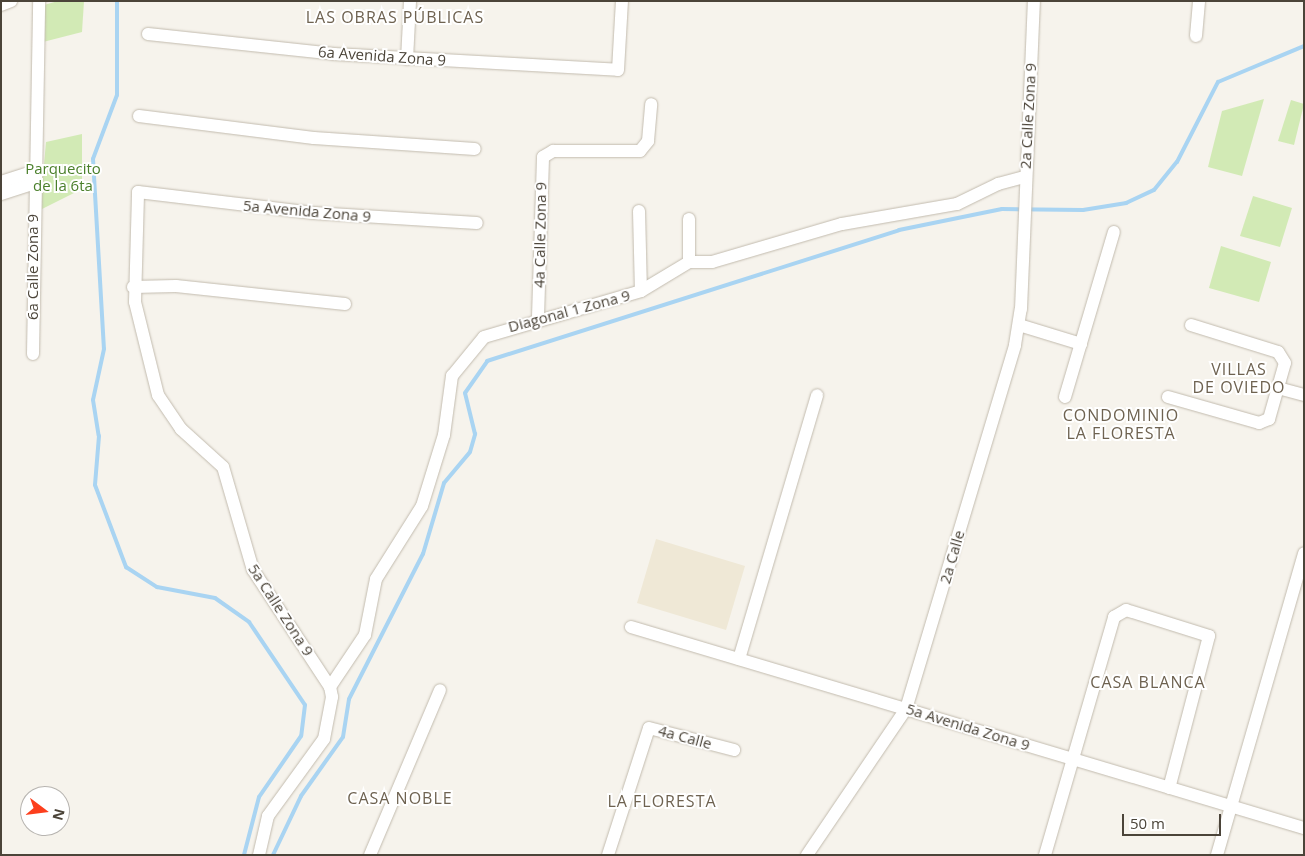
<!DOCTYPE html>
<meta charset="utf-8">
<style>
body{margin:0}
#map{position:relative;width:1305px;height:856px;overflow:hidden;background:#f6f3ec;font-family:"Open Sans",sans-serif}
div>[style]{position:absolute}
.education>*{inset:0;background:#efe8d6}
.green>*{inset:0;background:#d2eab5}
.stream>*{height:4px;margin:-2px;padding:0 2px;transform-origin:2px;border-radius:2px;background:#a9d4f2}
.roads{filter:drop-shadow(0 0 1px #c2bbae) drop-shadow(0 0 1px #c2bbae)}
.minor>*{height:12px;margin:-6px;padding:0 6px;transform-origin:6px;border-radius:6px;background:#fff}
span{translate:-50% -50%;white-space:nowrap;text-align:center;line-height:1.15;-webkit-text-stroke:4px #fff;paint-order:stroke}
.street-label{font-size:15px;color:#4b4439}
.park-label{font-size:15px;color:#4a7f2a}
.neighbourhood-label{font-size:16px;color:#6e6250;letter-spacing:1px}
.frame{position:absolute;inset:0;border:2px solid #4b4439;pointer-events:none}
.north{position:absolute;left:20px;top:786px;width:50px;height:50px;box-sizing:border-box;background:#fff;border:1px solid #b7b4b0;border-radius:50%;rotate:105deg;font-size:14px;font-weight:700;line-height:20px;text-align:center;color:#4b4439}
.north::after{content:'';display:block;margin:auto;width:18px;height:22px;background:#fc3f1d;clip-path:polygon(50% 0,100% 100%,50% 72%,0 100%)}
.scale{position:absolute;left:1122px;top:814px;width:99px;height:22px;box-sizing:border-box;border:2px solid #4b4439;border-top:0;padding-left:6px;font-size:15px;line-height:18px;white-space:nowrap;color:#4b4439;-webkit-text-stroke:4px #fff;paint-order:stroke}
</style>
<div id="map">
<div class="education">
<i style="clip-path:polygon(656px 539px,745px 566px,726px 630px,637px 603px)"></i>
</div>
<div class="green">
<i style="clip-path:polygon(58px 1px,84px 1px,82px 32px,43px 42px,44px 5px)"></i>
<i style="clip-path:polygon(1264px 99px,1242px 176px,1208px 167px,1222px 111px)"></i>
<i style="clip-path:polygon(1291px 100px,1304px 104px,1294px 145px,1278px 141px)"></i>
<i style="clip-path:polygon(82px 134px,82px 189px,40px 210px,46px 142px)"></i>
<i style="clip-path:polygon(1253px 196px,1292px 208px,1280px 247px,1240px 236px)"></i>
<i style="clip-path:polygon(1221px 246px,1271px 262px,1259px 302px,1209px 288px)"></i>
</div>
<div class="stream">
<i style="left:117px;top:1px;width:94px;rotate:90deg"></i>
<i style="left:117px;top:95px;width:68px;rotate:110.6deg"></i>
<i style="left:93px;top:159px;width:190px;rotate:86.7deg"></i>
<i style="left:104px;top:349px;width:52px;rotate:102.2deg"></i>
<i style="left:93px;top:400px;width:36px;rotate:81deg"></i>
<i style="left:99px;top:436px;width:49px;rotate:94.7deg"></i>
<i style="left:95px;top:485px;width:88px;rotate:69.3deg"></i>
<i style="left:126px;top:567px;width:37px;rotate:33deg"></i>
<i style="left:157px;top:587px;width:59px;rotate:10.7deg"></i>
<i style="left:215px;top:598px;width:42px;rotate:35.2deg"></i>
<i style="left:249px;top:622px;width:100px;rotate:56deg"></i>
<i style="left:305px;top:705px;width:31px;rotate:97deg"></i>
<i style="left:301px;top:736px;width:74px;rotate:124.5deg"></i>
<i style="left:259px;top:797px;width:60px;rotate:104.5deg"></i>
<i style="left:273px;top:855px;width:65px;rotate:-64.6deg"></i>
<i style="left:301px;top:796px;width:72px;rotate:-54.6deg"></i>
<i style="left:343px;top:737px;width:38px;rotate:-81deg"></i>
<i style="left:349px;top:699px;width:163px;rotate:-63deg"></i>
<i style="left:423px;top:554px;width:74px;rotate:-73.5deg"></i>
<i style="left:444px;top:483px;width:40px;rotate:-50deg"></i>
<i style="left:470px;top:452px;width:19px;rotate:-74deg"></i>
<i style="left:475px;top:434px;width:42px;rotate:-103.7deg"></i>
<i style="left:465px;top:393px;width:39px;rotate:-55deg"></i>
<i style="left:487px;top:361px;width:432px;rotate:-17.6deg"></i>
<i style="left:899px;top:230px;width:105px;rotate:-11.5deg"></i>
<i style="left:1002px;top:209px;width:81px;rotate:0.7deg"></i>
<i style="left:1083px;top:210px;width:44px;rotate:-9.2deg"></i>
<i style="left:1126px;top:203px;width:31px;rotate:-25deg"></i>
<i style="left:1154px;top:190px;width:36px;rotate:-51deg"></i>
<i style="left:1177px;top:162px;width:90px;rotate:-62.9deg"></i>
<i style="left:1218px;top:82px;width:93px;rotate:-22.7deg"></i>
</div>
<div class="roads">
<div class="minor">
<i style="left:1px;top:5px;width:11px;rotate:-22deg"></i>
<i style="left:148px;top:34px;width:187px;rotate:6.1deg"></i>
<i style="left:334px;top:54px;width:284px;rotate:3.2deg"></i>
<i style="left:618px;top:70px;width:69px;rotate:-86.7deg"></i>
<i style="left:1196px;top:36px;width:35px;rotate:-85deg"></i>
<i style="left:407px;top:59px;width:58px;rotate:-87deg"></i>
<i style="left:139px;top:116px;width:176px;rotate:7.2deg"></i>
<i style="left:314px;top:138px;width:161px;rotate:3.9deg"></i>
<i style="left:1px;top:182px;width:35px;rotate:-18deg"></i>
<i style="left:1px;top:194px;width:35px;rotate:-18deg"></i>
<i style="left:639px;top:211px;width:80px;rotate:88.6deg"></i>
<i style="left:689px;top:219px;width:43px;rotate:90deg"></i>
<i style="left:133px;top:287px;width:43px;rotate:-1.3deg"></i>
<i style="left:176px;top:286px;width:170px;rotate:6.1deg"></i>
<i style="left:538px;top:317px;width:160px;rotate:-88.2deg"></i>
<i style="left:543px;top:157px;width:12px;rotate:-31deg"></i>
<i style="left:553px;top:151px;width:87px"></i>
<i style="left:640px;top:151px;width:13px;rotate:-51deg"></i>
<i style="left:648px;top:141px;width:37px;rotate:-85deg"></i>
<i style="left:1019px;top:325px;width:65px;rotate:17deg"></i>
<i style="left:33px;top:354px;width:353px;rotate:-89deg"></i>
<i style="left:1278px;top:388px;width:27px;rotate:15deg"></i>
<i style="left:1065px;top:397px;width:172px;rotate:-73.5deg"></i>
<i style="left:1168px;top:397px;width:95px;rotate:15.9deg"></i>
<i style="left:1259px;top:423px;width:11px;rotate:-22deg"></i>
<i style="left:1269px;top:419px;width:58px;rotate:-74.1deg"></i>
<i style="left:1285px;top:363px;width:13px;rotate:-122deg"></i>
<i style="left:1278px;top:352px;width:91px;rotate:-162.8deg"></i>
<i style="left:631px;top:627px;width:702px;rotate:16.63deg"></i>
<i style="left:739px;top:659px;width:275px;rotate:-73.5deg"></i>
<i style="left:330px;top:687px;width:63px;rotate:-56.1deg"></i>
<i style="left:365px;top:635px;width:57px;rotate:-78.9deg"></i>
<i style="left:376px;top:579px;width:86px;rotate:-57.8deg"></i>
<i style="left:422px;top:506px;width:74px;rotate:-72.8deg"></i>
<i style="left:444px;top:435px;width:60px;rotate:-82.3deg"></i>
<i style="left:452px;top:376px;width:50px;rotate:-50.6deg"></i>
<i style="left:484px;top:337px;width:164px;rotate:-16.3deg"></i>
<i style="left:641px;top:291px;width:56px;rotate:-31.1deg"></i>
<i style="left:689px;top:262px;width:23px"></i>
<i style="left:712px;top:262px;width:135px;rotate:-16.3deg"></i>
<i style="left:842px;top:224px;width:117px;rotate:-9.9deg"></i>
<i style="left:957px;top:204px;width:46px;rotate:-26deg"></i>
<i style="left:998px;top:184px;width:28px;rotate:-15deg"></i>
<i style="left:259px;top:855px;width:40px;rotate:-77deg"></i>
<i style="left:268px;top:816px;width:95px;rotate:-54deg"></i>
<i style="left:324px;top:739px;width:43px;rotate:-79.2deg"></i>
<i style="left:332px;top:697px;width:10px;rotate:-101deg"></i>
<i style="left:330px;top:687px;width:140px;rotate:-123.3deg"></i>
<i style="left:253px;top:570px;width:107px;rotate:-106.2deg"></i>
<i style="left:223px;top:467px;width:57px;rotate:-137.9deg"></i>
<i style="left:181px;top:429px;width:41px;rotate:-124.1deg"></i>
<i style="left:158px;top:395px;width:96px;rotate:-103.9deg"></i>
<i style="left:135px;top:302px;width:110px;rotate:-88.4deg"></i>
<i style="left:138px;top:192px;width:177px;rotate:6.8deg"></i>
<i style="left:314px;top:213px;width:163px;rotate:3.5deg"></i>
<i style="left:370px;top:855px;width:179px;rotate:-67deg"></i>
<i style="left:608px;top:855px;width:133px;rotate:-72.1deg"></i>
<i style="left:649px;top:728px;width:88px;rotate:14.5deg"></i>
<i style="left:807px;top:855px;width:176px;rotate:-55.9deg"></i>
<i style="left:906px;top:709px;width:380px;rotate:-73.3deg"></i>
<i style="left:1015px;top:345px;width:36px;rotate:-81deg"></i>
<i style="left:1021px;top:309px;width:308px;rotate:-87.6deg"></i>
<i style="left:1045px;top:855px;width:248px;rotate:-73.8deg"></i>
<i style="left:1114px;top:617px;width:14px;rotate:-30deg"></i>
<i style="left:1126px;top:610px;width:87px;rotate:17.4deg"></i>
<i style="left:1209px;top:636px;width:157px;rotate:104.7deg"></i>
<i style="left:1217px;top:855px;width:314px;rotate:-73.9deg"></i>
</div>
</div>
<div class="street-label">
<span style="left:382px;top:56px;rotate:4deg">6a Avenida Zona 9</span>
<span style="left:1028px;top:116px;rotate:-87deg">2a Calle Zona 9</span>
<span style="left:307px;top:211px;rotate:5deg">5a Avenida Zona 9</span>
<span style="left:540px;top:235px;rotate:-89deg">4a Calle Zona 9</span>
<span style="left:33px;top:267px;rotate:-90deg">6a Calle Zona 9</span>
<span style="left:569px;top:311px;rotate:-15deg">Diagonal 1 Zona 9</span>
<span style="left:952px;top:557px;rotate:-74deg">2a Calle</span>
<span style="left:281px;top:610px;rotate:57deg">5a Calle Zona 9</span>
<span style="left:968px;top:727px;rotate:17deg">5a Avenida Zona 9</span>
<span style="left:685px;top:737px;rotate:15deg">4a Calle</span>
</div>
<div class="park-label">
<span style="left:63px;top:177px">Parquecito<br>de la 6ta</span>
</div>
<div class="neighbourhood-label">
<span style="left:395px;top:17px">LAS OBRAS PÚBLICAS</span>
<span style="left:1239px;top:378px">VILLAS<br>DE OVIEDO</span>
<span style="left:1121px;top:424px">CONDOMINIO<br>LA FLORESTA</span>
<span style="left:1148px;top:682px">CASA BLANCA</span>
<span style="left:400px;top:798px">CASA NOBLE</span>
<span style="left:662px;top:801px">LA FLORESTA</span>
</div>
<div class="frame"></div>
<div class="north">N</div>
<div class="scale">50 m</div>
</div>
